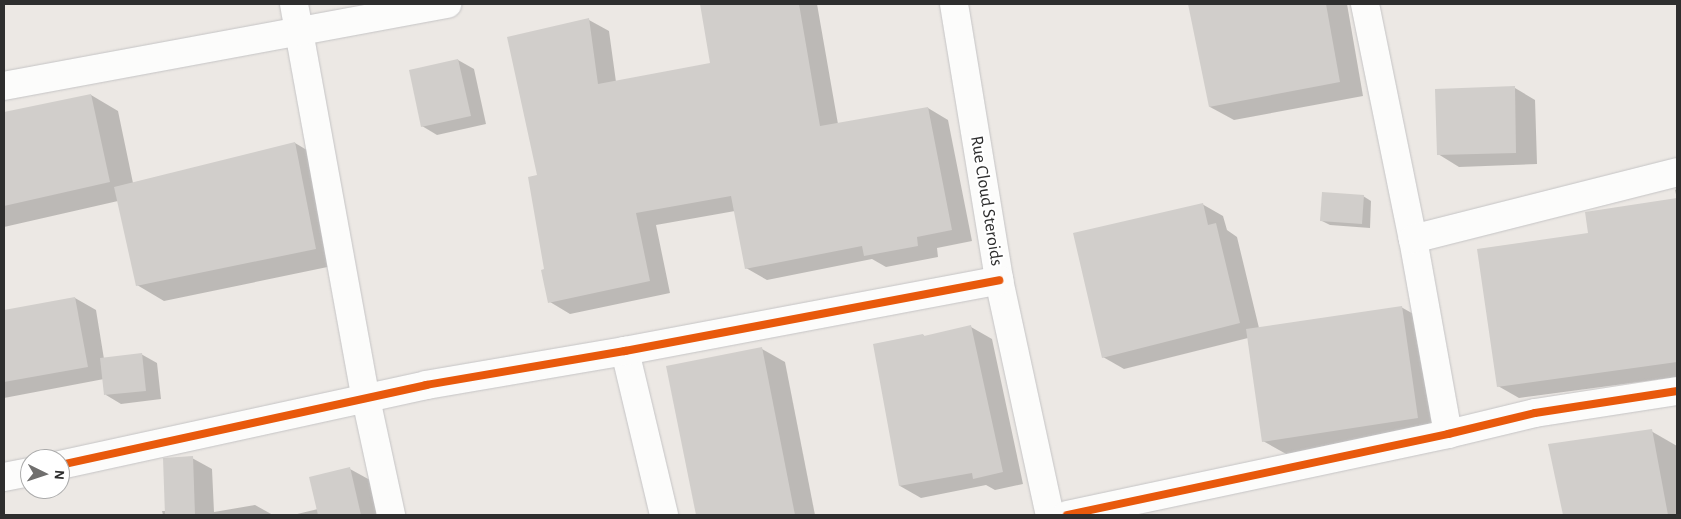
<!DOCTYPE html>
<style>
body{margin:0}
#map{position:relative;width:1681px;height:519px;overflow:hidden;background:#ece8e4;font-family:"Alegreya Sans",sans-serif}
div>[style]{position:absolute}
.shadow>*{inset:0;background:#0003}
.building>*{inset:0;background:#d1cecb}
.roads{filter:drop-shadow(0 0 1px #c5c4c5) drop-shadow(0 0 1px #c5c4c5)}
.street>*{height:28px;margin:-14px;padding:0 14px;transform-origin:14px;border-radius:14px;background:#fcfcfb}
.cycleway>*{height:8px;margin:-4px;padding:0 4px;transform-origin:4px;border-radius:4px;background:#e8590c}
span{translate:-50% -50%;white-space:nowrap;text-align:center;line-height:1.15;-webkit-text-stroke:4px #fff;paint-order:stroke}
.street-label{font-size:18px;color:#2e2e2e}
.frame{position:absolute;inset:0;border:5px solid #2e2e2e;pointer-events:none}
.north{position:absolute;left:20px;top:449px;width:50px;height:50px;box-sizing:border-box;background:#fff;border:1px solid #ababab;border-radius:50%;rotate:94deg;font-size:14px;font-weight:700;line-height:20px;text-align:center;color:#2e2e2e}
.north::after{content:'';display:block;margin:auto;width:18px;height:22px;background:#706f6e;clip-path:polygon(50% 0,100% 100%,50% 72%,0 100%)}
</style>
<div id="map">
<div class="shadow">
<i style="clip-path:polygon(701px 4px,817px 4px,838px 124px,928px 108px,948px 120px,972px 241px,937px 248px,938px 257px,886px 267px,872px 259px,767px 280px,746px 268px,735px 211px,656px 225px,670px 293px,570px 314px,550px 302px,539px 176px,589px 20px,609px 31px,616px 82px,712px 64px)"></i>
<i style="clip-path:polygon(1189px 4px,1347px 4px,1363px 96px,1234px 120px,1210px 107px)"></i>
<i style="clip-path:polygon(458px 60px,474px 69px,486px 124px,437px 135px,422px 126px)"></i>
<i style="clip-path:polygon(1515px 88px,1535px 100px,1537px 164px,1459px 167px,1438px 154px)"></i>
<i style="clip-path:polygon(91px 95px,118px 111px,133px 183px,295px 143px,322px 159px,342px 264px,164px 301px,137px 285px,118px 201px,4px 227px,4px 113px)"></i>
<i style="clip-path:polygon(1677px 189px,1677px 377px,1519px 398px,1498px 386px,1589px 234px,1586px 213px,1677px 199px,1675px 190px)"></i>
<i style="clip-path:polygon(1363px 196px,1371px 201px,1370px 228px,1330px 225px,1322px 221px)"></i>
<i style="clip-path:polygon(1202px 204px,1223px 216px,1227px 230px,1237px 237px,1259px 328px,1401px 307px,1426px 321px,1442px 432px,1288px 455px,1263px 441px,1248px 338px,1124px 369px,1103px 357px)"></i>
<i style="clip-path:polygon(75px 298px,96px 310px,104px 359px,141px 354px,157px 363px,161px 399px,121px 404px,106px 395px,104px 379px,4px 398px,4px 312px)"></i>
<i style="clip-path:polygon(971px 327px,992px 339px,1023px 484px,995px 490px,986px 485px,921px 498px,900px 486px,923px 335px,926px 337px)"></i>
<i style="clip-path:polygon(762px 349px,785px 362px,815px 515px,697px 515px,668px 367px)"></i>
<i style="clip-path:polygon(1651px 431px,1677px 446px,1677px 515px,1564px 515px,1549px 445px)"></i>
<i style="clip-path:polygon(192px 458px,212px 469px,214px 512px,255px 505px,273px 515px,163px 515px,162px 511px,166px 511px)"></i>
<i style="clip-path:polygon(350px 469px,370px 480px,386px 515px,293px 515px,318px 509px)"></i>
</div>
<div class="building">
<i style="clip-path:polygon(700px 4px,799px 4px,820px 126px,928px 107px,952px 230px,917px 237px,918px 246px,864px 256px,862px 246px,745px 269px,731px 196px,636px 213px,650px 281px,548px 303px,541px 270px,544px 269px,528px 177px,537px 175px,507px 37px,589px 18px,598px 84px,710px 63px)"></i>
<i style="clip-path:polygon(1188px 4px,1326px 4px,1340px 82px,1209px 107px)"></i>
<i style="clip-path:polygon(458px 59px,471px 116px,421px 127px,409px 70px)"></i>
<i style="clip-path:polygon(1515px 86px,1516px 153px,1437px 155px,1435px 89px)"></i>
<i style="clip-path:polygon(91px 94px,110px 182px,4px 206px,4px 112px)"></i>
<i style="clip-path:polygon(295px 142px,316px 249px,136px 286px,114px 187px)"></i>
<i style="clip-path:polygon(1322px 192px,1364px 195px,1362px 224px,1320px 221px)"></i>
<i style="clip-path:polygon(1677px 198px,1677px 362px,1497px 387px,1477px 249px,1588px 233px,1585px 212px)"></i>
<i style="clip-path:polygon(1203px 203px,1208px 225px,1216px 223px,1240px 323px,1102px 358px,1073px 233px)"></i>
<i style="clip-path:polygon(75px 297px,88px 367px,4px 382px,4px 310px)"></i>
<i style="clip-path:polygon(1402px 306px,1418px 418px,1262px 442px,1246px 329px)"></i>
<i style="clip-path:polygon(971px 325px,1003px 472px,973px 479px,972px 473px,899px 486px,873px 344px,923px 334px,924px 336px)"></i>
<i style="clip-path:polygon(762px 347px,795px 515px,696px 515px,666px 366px)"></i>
<i style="clip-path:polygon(142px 353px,146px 391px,104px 395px,100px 358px)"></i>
<i style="clip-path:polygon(1652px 429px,1668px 515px,1563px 515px,1548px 444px)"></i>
<i style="clip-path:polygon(193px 456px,195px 515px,165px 515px,163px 458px)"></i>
<i style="clip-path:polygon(350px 467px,361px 515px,318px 515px,309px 477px)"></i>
</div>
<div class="roads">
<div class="street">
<i style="left:294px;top:4px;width:402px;rotate:79.7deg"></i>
<i style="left:366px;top:399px;width:119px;rotate:77.8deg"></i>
<i style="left:954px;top:4px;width:280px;rotate:80.7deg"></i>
<i style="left:999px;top:280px;width:240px;rotate:77.8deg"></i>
<i style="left:1365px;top:4px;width:240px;rotate:78.5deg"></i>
<i style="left:1413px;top:239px;width:198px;rotate:79.8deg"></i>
<i style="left:4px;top:86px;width:451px;rotate:-10.5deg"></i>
<i style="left:1413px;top:239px;width:272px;rotate:-14.2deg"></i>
<i style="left:625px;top:351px;width:169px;rotate:76.6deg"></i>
<i style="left:60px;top:465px;width:375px;rotate:-12.3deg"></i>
<i style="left:426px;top:385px;width:202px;rotate:-9.7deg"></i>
<i style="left:625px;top:351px;width:381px;rotate:-10.7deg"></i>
<i style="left:4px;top:477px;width:26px;rotate:-11deg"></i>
<i style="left:1067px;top:515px;width:390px;rotate:-12deg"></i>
<i style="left:1448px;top:434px;width:89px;rotate:-13.6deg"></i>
<i style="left:1535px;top:413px;width:144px;rotate:-8.8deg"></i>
</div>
</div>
<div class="cycleway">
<i style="left:60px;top:465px;width:375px;rotate:-12.3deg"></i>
<i style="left:426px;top:385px;width:202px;rotate:-9.7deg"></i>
<i style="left:625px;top:351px;width:381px;rotate:-10.7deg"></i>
<i style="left:1067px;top:515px;width:390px;rotate:-12deg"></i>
<i style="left:1448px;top:434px;width:89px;rotate:-13.6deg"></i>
<i style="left:1535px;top:413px;width:144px;rotate:-8.8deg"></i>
</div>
<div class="street-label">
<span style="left:986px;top:201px;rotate:81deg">Rue Cloud Steroids</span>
</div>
<div class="frame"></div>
<div class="north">N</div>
</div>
